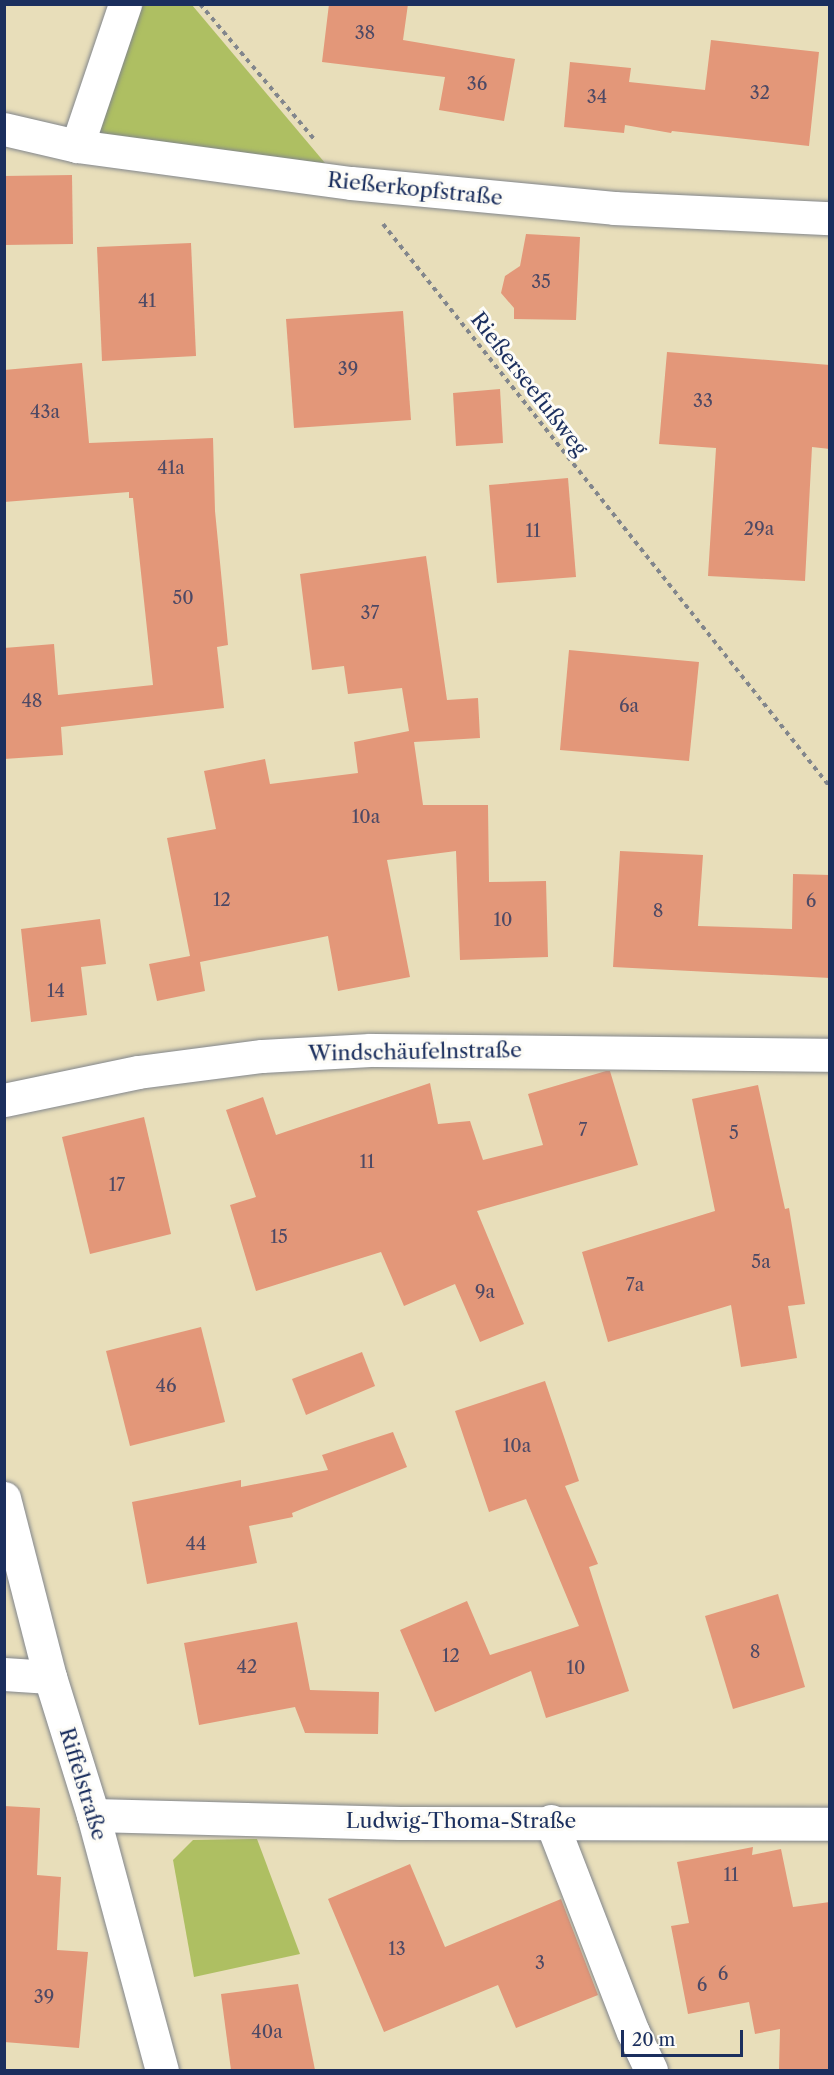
<!DOCTYPE html>
<meta charset="utf-8">
<style>
body{margin:0}
#map{position:relative;width:834px;height:2075px;overflow:hidden;background:#e8deba;font-family:"Libre Caslon Text",serif}
div>[style]{position:absolute}
.green>*{inset:0;background:#aebf62}
.building>*{inset:0;background:#e39779}
.path>*{height:4px;margin-top:-2px;transform-origin:0;background:repeating-linear-gradient(90deg,#82868c 0 4.5px,transparent 0 9px)}
.roads{filter:drop-shadow(0 0 2px #82868c) drop-shadow(0 0 2px #82868c)}
.street>*{height:33px;margin:-16.5px;padding:0 16.5px;transform-origin:16.5px;border-radius:16.5px;background:#fff}
span{translate:-50% -50%;white-space:nowrap;text-align:center;line-height:1.15;-webkit-text-stroke:6px #fdfcf7;paint-order:stroke}
.number-label{font-size:18px;color:#4d4965}
.number-label span{-webkit-text-stroke-width:0}
.street-label{font-size:21px;color:#1b2f5e}
.frame{position:absolute;inset:0;border:6px solid #1b2f5e;pointer-events:none}
.scale{position:absolute;left:621px;top:2030px;width:122px;height:27px;box-sizing:border-box;border:3px solid #1b2f5e;border-top:0;padding-left:8px;font-size:18px;line-height:21px;white-space:nowrap;color:#1b2f5e;-webkit-text-stroke:4px #fdfcf7;paint-order:stroke}
</style>
<div id="map">
<div class="green">
<i style="clip-path:polygon(130px 5px,192px 5px,325px 163px,83px 140px)"></i>
<i style="clip-path:polygon(257px 1839px,300px 1954px,194px 1977px,173px 1860px,193px 1840px)"></i>
</div>
<div class="building">
<i style="clip-path:polygon(329px 4px,408px 4px,403px 40px,515px 59px,504px 121px,439px 110px,445px 77px,322px 62px)"></i>
<i style="clip-path:polygon(711px 40px,819px 52px,809px 146px,672px 131px,671px 133px,625px 125px,624px 133px,564px 127px,570px 62px,631px 68px,629px 82px,705px 90px)"></i>
<i style="clip-path:polygon(72px 175px,73px 244px,4px 245px,4px 176px)"></i>
<i style="clip-path:polygon(526px 234px,580px 237px,576px 320px,514px 319px,514px 308px,501px 293px,505px 276px,520px 266px)"></i>
<i style="clip-path:polygon(191px 243px,196px 356px,102px 361px,97px 247px)"></i>
<i style="clip-path:polygon(403px 311px,411px 420px,294px 428px,286px 319px)"></i>
<i style="clip-path:polygon(667px 352px,830px 365px,830px 449px,812px 447px,805px 581px,708px 576px,716px 448px,659px 444px)"></i>
<i style="clip-path:polygon(82px 363px,89px 443px,213px 438px,215px 511px,228px 645px,217px 647px,224px 708px,61px 727px,63px 755px,4px 759px,4px 648px,54px 644px,58px 695px,153px 685px,133px 498px,129px 498px,129px 492px,4px 502px,4px 370px)"></i>
<i style="clip-path:polygon(500px 389px,503px 443px,456px 446px,453px 393px)"></i>
<i style="clip-path:polygon(568px 478px,576px 577px,497px 583px,489px 485px)"></i>
<i style="clip-path:polygon(426px 556px,447px 700px,478px 698px,480px 738px,414px 742px,423px 805px,488px 805px,489px 882px,546px 881px,548px 957px,460px 960px,456px 851px,387px 860px,410px 977px,338px 991px,328px 936px,200px 962px,205px 991px,157px 1001px,149px 964px,190px 956px,167px 838px,216px 829px,204px 771px,265px 759px,270px 784px,358px 773px,354px 742px,409px 731px,402px 688px,348px 694px,344px 666px,312px 670px,300px 574px)"></i>
<i style="clip-path:polygon(569px 650px,699px 662px,689px 761px,560px 750px)"></i>
<i style="clip-path:polygon(620px 851px,703px 855px,698px 926px,792px 929px,793px 874px,830px 875px,830px 978px,613px 967px)"></i>
<i style="clip-path:polygon(100px 919px,106px 964px,81px 967px,87px 1015px,31px 1022px,21px 929px)"></i>
<i style="clip-path:polygon(606px 1071px,610px 1071px,638px 1165px,477px 1211px,524px 1324px,480px 1342px,455px 1284px,404px 1306px,381px 1252px,256px 1291px,230px 1205px,256px 1197px,226px 1110px,263px 1097px,276px 1135px,430px 1083px,438px 1124px,470px 1121px,483px 1160px,543px 1145px,528px 1094px)"></i>
<i style="clip-path:polygon(758px 1085px,785px 1209px,789px 1208px,805px 1304px,788px 1306px,797px 1358px,741px 1367px,731px 1305px,608px 1342px,582px 1252px,715px 1211px,692px 1099px)"></i>
<i style="clip-path:polygon(144px 1117px,171px 1234px,90px 1254px,62px 1137px)"></i>
<i style="clip-path:polygon(201px 1327px,225px 1422px,130px 1446px,106px 1351px)"></i>
<i style="clip-path:polygon(362px 1352px,375px 1386px,306px 1415px,292px 1379px)"></i>
<i style="clip-path:polygon(545px 1381px,579px 1481px,565px 1486px,598px 1564px,589px 1567px,629px 1691px,546px 1718px,531px 1671px,435px 1712px,400px 1630px,467px 1601px,490px 1655px,579px 1626px,526px 1499px,489px 1512px,455px 1411px)"></i>
<i style="clip-path:polygon(393px 1432px,407px 1467px,292px 1513px,293px 1517px,249px 1526px,257px 1563px,147px 1584px,132px 1502px,241px 1480px,241px 1487px,328px 1470px,322px 1455px)"></i>
<i style="clip-path:polygon(778px 1594px,805px 1687px,733px 1709px,705px 1616px)"></i>
<i style="clip-path:polygon(297px 1622px,310px 1690px,379px 1692px,378px 1734px,305px 1733px,295px 1707px,199px 1725px,184px 1643px)"></i>
<i style="clip-path:polygon(4px 1806px,40px 1808px,37px 1875px,61px 1877px,57px 1950px,88px 1952px,79px 2048px,4px 2042px)"></i>
<i style="clip-path:polygon(753px 1847px,752px 1855px,781px 1849px,793px 1907px,830px 1902px,830px 2070px,779px 2070px,780px 2029px,755px 2034px,749px 2002px,688px 2014px,671px 1926px,689px 1923px,677px 1862px)"></i>
<i style="clip-path:polygon(410px 1864px,445px 1947px,561px 1899px,598px 1995px,516px 2028px,498px 1985px,384px 2032px,328px 1899px)"></i>
<i style="clip-path:polygon(298px 1984px,315px 2070px,231px 2070px,221px 1994px)"></i>
</div>
<div class="path">
<i style="left:200px;top:4px;width:177px;rotate:49.8deg"></i>
<i style="left:383px;top:224px;width:719px;rotate:51.55deg"></i>
</div>
<div class="roads">
<div class="street">
<i style="left:4px;top:129px;width:75px;rotate:13.1deg"></i>
<i style="left:77px;top:146px;width:276px;rotate:7.7deg"></i>
<i style="left:351px;top:183px;width:264px;rotate:5.4deg"></i>
<i style="left:614px;top:208px;width:216px;rotate:2.7deg"></i>
<i style="left:77px;top:146px;width:150px;rotate:-71.3deg"></i>
<i style="left:4px;top:1100px;width:137px;rotate:-11.8deg"></i>
<i style="left:138px;top:1072px;width:125px;rotate:-7.4deg"></i>
<i style="left:262px;top:1056px;width:108px;rotate:-3.2deg"></i>
<i style="left:370px;top:1050px;width:460px;rotate:0.6deg"></i>
<i style="left:4px;top:1498px;width:185px;rotate:75.6deg"></i>
<i style="left:50px;top:1677px;width:145px;rotate:72.7deg"></i>
<i style="left:93px;top:1815px;width:264px;rotate:74.9deg"></i>
<i style="left:4px;top:1674px;width:46px;rotate:3.7deg"></i>
<i style="left:93px;top:1815px;width:307px;rotate:1.5deg"></i>
<i style="left:400px;top:1823px;width:430px;rotate:0.1deg"></i>
<i style="left:551px;top:1821px;width:226px;rotate:68.8deg"></i>
<i style="left:633px;top:2032px;width:42px;rotate:64.7deg"></i>
</div>
</div>
<div class="number-label">
<span style="left:365px;top:33px">38</span>
<span style="left:477px;top:84px">36</span>
<span style="left:760px;top:93px">32</span>
<span style="left:597px;top:97px">34</span>
<span style="left:541px;top:282px">35</span>
<span style="left:147px;top:301px">41</span>
<span style="left:348px;top:369px">39</span>
<span style="left:703px;top:401px">33</span>
<span style="left:45px;top:412px">43a</span>
<span style="left:171px;top:468px">41a</span>
<span style="left:759px;top:529px">29a</span>
<span style="left:533px;top:531px">11</span>
<span style="left:183px;top:598px">50</span>
<span style="left:370px;top:613px">37</span>
<span style="left:32px;top:701px">48</span>
<span style="left:629px;top:706px">6a</span>
<span style="left:366px;top:817px">10a</span>
<span style="left:222px;top:900px">12</span>
<span style="left:811px;top:901px">6</span>
<span style="left:658px;top:911px">8</span>
<span style="left:503px;top:920px">10</span>
<span style="left:56px;top:991px">14</span>
<span style="left:583px;top:1130px">7</span>
<span style="left:734px;top:1133px">5</span>
<span style="left:367px;top:1162px">11</span>
<span style="left:117px;top:1185px">17</span>
<span style="left:279px;top:1237px">15</span>
<span style="left:761px;top:1262px">5a</span>
<span style="left:635px;top:1285px">7a</span>
<span style="left:485px;top:1292px">9a</span>
<span style="left:166px;top:1386px">46</span>
<span style="left:517px;top:1446px">10a</span>
<span style="left:196px;top:1544px">44</span>
<span style="left:755px;top:1652px">8</span>
<span style="left:451px;top:1656px">12</span>
<span style="left:247px;top:1667px">42</span>
<span style="left:576px;top:1668px">10</span>
<span style="left:731px;top:1875px">11</span>
<span style="left:397px;top:1949px">13</span>
<span style="left:540px;top:1963px">3</span>
<span style="left:723px;top:1974px">6</span>
<span style="left:702px;top:1985px">6</span>
<span style="left:44px;top:1997px">39</span>
<span style="left:267px;top:2032px">40a</span>
</div>
<div class="street-label">
<span style="left:415px;top:189px;rotate:6deg">Rießerkopfstraße</span>
<span style="left:529px;top:384px;rotate:52deg">Rießerseefußweg</span>
<span style="left:415px;top:1052px;rotate:-1deg">Windschäufelnstraße</span>
<span style="left:83px;top:1784px;rotate:73deg">Riffelstraße</span>
<span style="left:461px;top:1821px">Ludwig-Thoma-Straße</span>
</div>
<div class="frame"></div>
<div class="scale">20 m</div>
</div>
